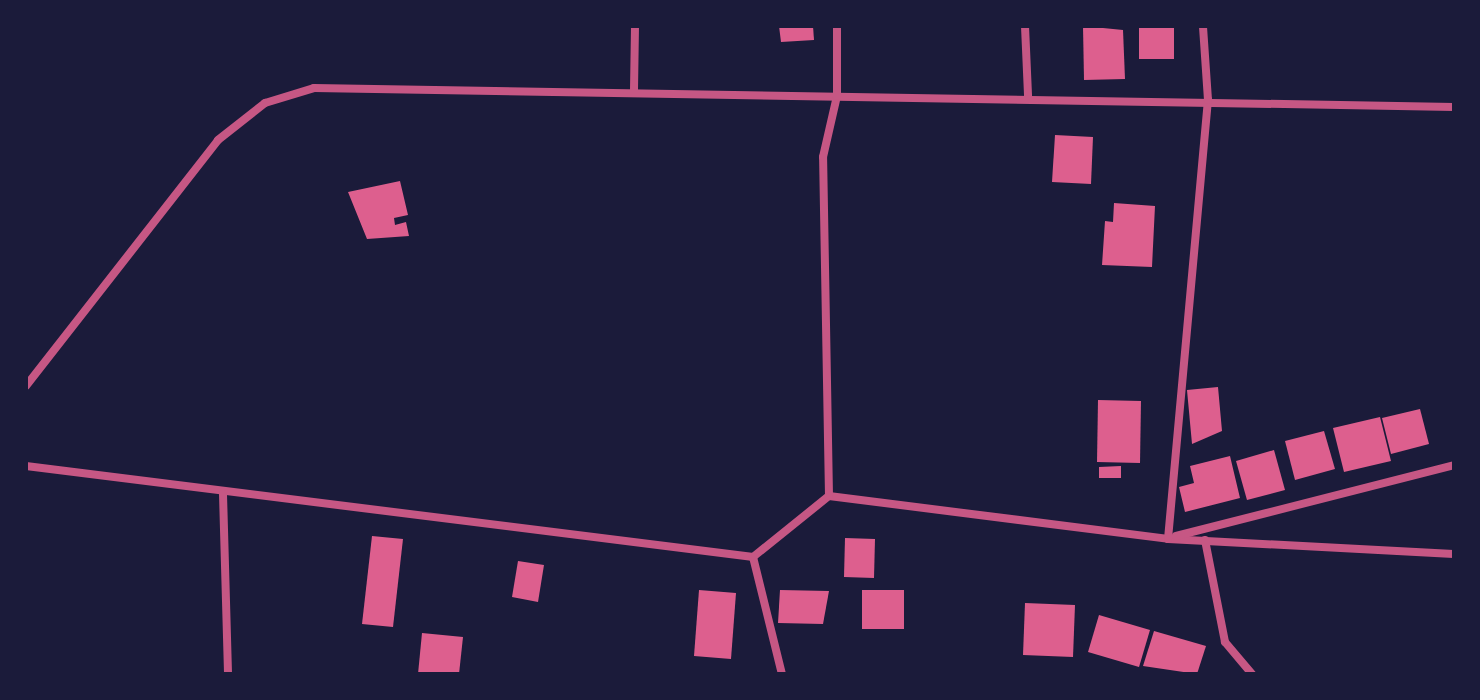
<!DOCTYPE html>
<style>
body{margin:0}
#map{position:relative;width:1480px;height:700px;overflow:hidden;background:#1b1b3a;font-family:"Fira Sans",sans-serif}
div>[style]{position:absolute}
.building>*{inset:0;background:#dd5f8e}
.minor>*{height:8px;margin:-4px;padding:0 4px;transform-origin:4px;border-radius:4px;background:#c65784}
span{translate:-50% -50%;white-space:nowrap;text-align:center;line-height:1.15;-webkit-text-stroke:7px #1b1b3a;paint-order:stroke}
.frame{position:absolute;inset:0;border:28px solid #1b1b3a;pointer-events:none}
</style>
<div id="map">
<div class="building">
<i style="clip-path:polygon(779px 26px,813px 26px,814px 40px,781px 42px)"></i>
<i style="clip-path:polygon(1083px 26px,1123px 30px,1125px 79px,1084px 80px)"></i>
<i style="clip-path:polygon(1139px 26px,1174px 26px,1174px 59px,1139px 59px)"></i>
<i style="clip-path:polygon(1055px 135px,1093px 137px,1091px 184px,1052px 182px)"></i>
<i style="clip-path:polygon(400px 181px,408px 215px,394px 218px,395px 225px,406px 222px,409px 236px,367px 239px,348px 192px)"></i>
<i style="clip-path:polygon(1114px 203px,1155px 206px,1152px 267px,1102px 265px,1105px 221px,1113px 222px)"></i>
<i style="clip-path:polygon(1218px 387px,1222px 431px,1192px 444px,1187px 390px)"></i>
<i style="clip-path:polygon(1098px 400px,1141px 401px,1140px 463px,1097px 462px)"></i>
<i style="clip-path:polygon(1420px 409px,1429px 444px,1391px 454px,1382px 418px)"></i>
<i style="clip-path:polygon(1380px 417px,1391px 461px,1344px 472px,1333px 428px)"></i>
<i style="clip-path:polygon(1324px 431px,1335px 469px,1295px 480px,1285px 441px)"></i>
<i style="clip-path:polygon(1274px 450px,1285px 490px,1247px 500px,1236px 461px)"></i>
<i style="clip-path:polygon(1230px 456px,1240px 498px,1185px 512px,1179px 487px,1194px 483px,1190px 466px)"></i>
<i style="clip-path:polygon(1121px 466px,1121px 478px,1099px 478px,1099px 467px)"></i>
<i style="clip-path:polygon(372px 536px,403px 539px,393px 627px,362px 624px)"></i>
<i style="clip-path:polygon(845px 538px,875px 539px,874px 578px,844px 577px)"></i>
<i style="clip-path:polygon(518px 561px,544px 565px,538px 602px,512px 597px)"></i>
<i style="clip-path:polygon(699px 590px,736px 593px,731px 659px,694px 656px)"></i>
<i style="clip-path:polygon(780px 590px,829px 591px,823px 624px,778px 623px)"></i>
<i style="clip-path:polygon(862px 590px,904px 590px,904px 629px,862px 629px)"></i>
<i style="clip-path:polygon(1025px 603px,1075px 605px,1073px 657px,1023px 655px)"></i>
<i style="clip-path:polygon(1099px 615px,1150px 630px,1139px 667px,1088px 652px)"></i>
<i style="clip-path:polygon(1154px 631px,1206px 646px,1197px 674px,1143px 666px)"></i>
<i style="clip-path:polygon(422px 633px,463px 637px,459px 674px,418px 674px)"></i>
</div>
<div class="minor">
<i style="left:1025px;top:26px;width:70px;rotate:87.5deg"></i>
<i style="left:634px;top:90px;width:64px;rotate:-89.1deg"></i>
<i style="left:26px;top:386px;width:312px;rotate:-52deg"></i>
<i style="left:218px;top:140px;width:60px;rotate:-38.2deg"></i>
<i style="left:265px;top:103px;width:51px;rotate:-17deg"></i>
<i style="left:314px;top:88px;width:1140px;rotate:0.95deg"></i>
<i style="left:26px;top:466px;width:733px;rotate:7.13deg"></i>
<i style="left:753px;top:557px;width:97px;rotate:-38.8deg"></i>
<i style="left:829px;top:496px;width:342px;rotate:7.2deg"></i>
<i style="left:1168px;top:539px;width:286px;rotate:3deg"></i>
<i style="left:223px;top:494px;width:180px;rotate:88.4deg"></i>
<i style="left:829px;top:496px;width:339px;rotate:-91deg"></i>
<i style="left:823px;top:157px;width:63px;rotate:-77.1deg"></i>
<i style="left:837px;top:96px;width:70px;rotate:-90deg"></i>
<i style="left:1176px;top:536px;width:287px;rotate:-14.3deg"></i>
<i style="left:1168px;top:539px;width:441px;rotate:-84.8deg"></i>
<i style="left:1208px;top:100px;width:74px;rotate:-93.9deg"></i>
<i style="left:1205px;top:540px;width:104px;rotate:78.9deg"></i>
<i style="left:1225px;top:642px;width:42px;rotate:49.8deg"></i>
<i style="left:753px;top:557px;width:121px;rotate:76.1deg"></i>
</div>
<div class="frame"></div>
</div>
